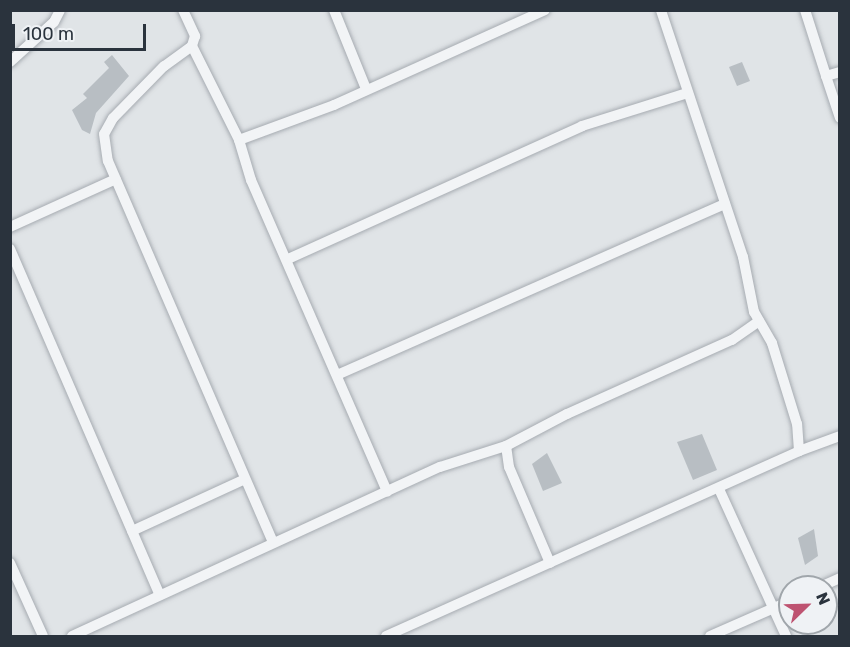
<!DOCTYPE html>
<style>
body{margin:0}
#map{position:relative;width:850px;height:647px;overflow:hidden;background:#e0e4e7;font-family:Rubik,sans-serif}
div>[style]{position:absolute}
.building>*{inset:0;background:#b8bec3}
.roads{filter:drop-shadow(0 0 2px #a6abb1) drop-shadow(0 0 2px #a6abb1)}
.minor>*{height:10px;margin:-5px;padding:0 5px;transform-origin:5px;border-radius:5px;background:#f2f4f6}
span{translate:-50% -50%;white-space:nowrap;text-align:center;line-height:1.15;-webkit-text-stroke:4.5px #eff2f5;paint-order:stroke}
.frame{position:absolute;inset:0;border:12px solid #2a333d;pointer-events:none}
.north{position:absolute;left:778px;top:575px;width:60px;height:60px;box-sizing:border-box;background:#eff2f5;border:2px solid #a0a6ab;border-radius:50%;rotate:67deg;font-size:16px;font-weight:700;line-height:24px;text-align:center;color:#2a333d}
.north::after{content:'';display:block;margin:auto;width:21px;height:27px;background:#be5371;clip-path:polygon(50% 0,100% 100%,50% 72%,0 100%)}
.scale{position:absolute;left:12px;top:24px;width:134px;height:27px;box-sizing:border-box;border:3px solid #2a333d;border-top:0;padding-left:8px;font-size:18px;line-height:21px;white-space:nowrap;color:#2a333d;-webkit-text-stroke:4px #eff2f5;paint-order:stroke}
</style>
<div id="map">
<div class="building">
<i style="clip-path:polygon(112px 55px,129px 76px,96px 113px,90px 134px,82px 130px,72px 110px,87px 98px,83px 94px,109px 68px,104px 62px)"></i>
<i style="clip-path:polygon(742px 62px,750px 81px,737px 86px,729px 67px)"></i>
<i style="clip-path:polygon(702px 434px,717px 470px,693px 480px,677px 442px)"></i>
<i style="clip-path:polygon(547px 453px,562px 483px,543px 491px,532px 464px)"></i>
<i style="clip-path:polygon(814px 529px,818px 556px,805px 565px,798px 538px)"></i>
</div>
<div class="roads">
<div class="minor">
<i style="left:183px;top:10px;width:29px;rotate:65deg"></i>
<i style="left:195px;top:36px;width:10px;rotate:107deg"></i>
<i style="left:192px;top:46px;width:34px;rotate:144deg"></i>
<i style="left:164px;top:66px;width:73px;rotate:134.4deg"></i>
<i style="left:113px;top:118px;width:18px;rotate:119deg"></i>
<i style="left:104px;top:134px;width:27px;rotate:82deg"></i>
<i style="left:108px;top:161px;width:416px;rotate:66.6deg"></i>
<i style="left:334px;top:10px;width:85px;rotate:67.9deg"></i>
<i style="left:805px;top:10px;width:69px;rotate:72.3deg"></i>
<i style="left:826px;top:76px;width:15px;rotate:-16deg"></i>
<i style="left:192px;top:46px;width:105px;rotate:63.4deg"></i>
<i style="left:239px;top:140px;width:42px;rotate:73.3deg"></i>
<i style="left:251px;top:180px;width:340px;rotate:66.4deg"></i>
<i style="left:10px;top:62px;width:59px;rotate:-42.3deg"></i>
<i style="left:54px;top:22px;width:13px;rotate:-63deg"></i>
<i style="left:826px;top:76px;width:44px;rotate:71.6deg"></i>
<i style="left:239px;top:140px;width:101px;rotate:-20.2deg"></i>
<i style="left:334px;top:105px;width:231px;rotate:-24.2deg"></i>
<i style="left:10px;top:227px;width:116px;rotate:-24.4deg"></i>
<i style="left:10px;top:249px;width:377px;rotate:66.6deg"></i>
<i style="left:288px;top:259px;width:323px;rotate:-24.3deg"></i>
<i style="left:582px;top:126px;width:110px;rotate:-17.4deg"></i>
<i style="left:337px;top:375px;width:424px;rotate:-23.8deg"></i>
<i style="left:799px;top:451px;width:44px;rotate:-20.1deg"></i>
<i style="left:719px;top:489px;width:162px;rotate:65.5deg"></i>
<i style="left:132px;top:531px;width:124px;rotate:-24.7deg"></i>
<i style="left:10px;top:563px;width:80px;rotate:65.7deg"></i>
<i style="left:550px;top:563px;width:104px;rotate:-113.1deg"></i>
<i style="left:509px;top:467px;width:21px;rotate:-98deg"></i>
<i style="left:506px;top:446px;width:69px;rotate:-27.7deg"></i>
<i style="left:567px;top:414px;width:181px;rotate:-24.2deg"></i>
<i style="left:732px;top:340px;width:33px;rotate:-35deg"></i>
<i style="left:820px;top:587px;width:22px;rotate:-24deg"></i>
<i style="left:72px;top:636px;width:405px;rotate:-24.7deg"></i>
<i style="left:440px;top:467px;width:69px;rotate:-17.7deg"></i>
<i style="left:386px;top:636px;width:453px;rotate:-24.1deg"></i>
<i style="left:799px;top:451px;width:27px;rotate:-94deg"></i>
<i style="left:797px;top:424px;width:85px;rotate:-107.2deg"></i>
<i style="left:772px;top:343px;width:36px;rotate:-120deg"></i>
<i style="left:754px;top:312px;width:56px;rotate:-101.3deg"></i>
<i style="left:743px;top:257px;width:260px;rotate:-108.4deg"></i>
<i style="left:710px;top:636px;width:87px;rotate:-23.6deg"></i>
</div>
</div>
<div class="frame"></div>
<div class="north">N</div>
<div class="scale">100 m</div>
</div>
